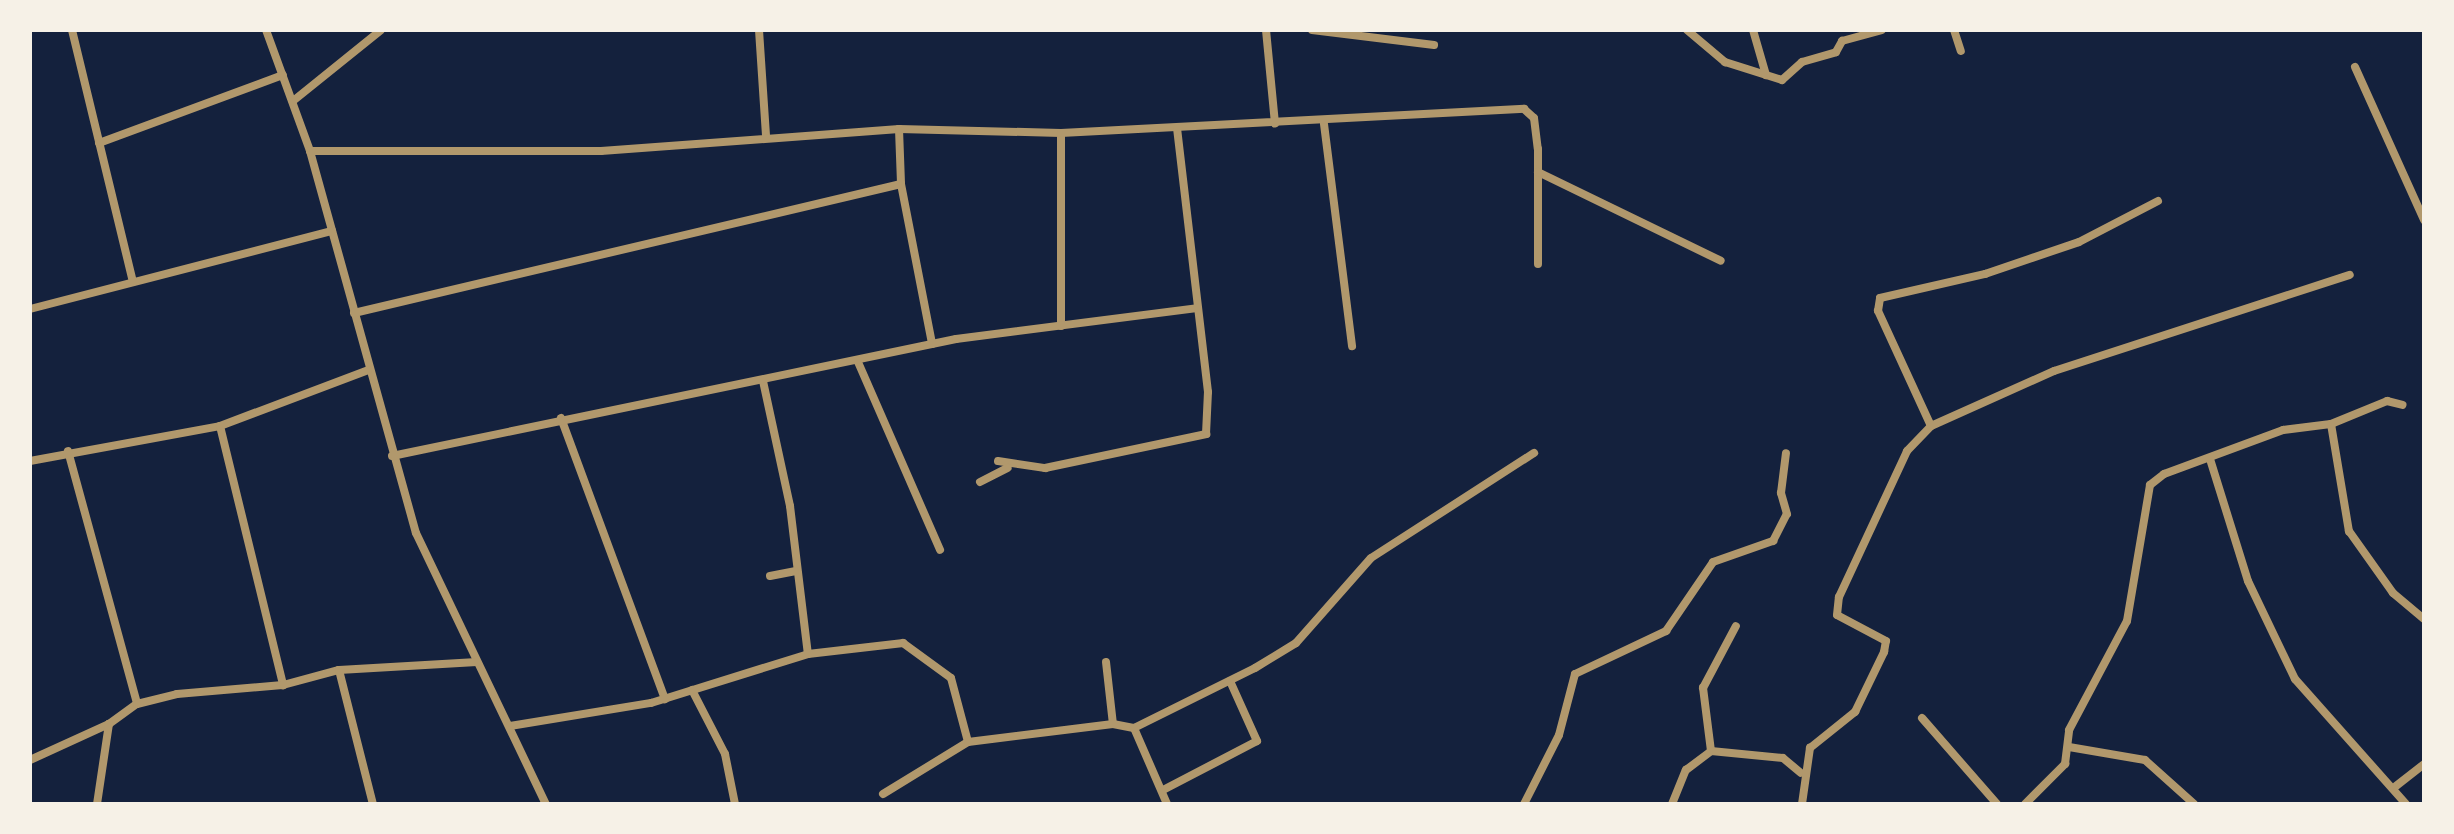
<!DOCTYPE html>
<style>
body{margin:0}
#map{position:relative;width:2454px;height:834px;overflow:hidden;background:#14213d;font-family:Helvetica,sans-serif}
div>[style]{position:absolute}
.minor>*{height:8px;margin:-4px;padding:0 4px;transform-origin:4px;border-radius:4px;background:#b1986c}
span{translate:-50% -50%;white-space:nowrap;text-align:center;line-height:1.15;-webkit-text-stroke:8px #f6f1e7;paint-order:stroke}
.frame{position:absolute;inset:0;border:32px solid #f6f1e7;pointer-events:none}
</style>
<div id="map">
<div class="minor">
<i style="left:72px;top:30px;width:259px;rotate:76.4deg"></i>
<i style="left:266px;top:30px;width:129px;rotate:70deg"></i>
<i style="left:310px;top:151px;width:396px;rotate:74.5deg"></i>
<i style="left:416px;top:533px;width:301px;rotate:64.4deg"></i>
<i style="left:759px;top:30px;width:106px;rotate:86.2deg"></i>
<i style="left:1266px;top:30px;width:94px;rotate:84.5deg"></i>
<i style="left:1312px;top:30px;width:123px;rotate:7deg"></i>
<i style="left:1687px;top:30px;width:50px;rotate:40.1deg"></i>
<i style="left:1725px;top:62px;width:60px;rotate:17.5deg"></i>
<i style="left:1782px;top:80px;width:27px;rotate:-42deg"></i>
<i style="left:1802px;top:62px;width:35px;rotate:-16deg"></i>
<i style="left:1836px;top:52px;width:13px;rotate:-61deg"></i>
<i style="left:1842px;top:41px;width:41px;rotate:-15.4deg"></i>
<i style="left:1753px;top:30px;width:47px;rotate:73.9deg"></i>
<i style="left:1954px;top:30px;width:22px;rotate:72deg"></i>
<i style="left:2355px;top:67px;width:168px;rotate:65.7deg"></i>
<i style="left:293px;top:101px;width:113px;rotate:-38.9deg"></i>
<i style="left:1324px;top:124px;width:224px;rotate:82.8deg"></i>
<i style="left:899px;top:129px;width:55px;rotate:87.9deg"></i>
<i style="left:901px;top:184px;width:163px;rotate:79deg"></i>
<i style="left:1061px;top:133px;width:193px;rotate:90deg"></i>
<i style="left:99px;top:143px;width:196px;rotate:-20.3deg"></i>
<i style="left:310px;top:151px;width:291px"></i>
<i style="left:601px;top:151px;width:299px;rotate:-4.2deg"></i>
<i style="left:899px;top:129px;width:162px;rotate:1.4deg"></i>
<i style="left:1061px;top:133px;width:464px;rotate:-3deg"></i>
<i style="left:1524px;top:109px;width:13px;rotate:42deg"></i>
<i style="left:1534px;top:118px;width:31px;rotate:83deg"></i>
<i style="left:1538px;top:149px;width:115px;rotate:90deg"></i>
<i style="left:1538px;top:172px;width:203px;rotate:25.9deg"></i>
<i style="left:30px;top:309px;width:312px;rotate:-14.5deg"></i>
<i style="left:354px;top:313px;width:562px;rotate:-13.27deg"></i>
<i style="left:858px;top:362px;width:205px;rotate:66.4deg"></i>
<i style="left:763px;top:381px;width:128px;rotate:77.8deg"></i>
<i style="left:790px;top:506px;width:149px;rotate:83.1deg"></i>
<i style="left:561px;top:418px;width:300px;rotate:69.7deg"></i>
<i style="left:2331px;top:424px;width:109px;rotate:80.5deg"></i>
<i style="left:2349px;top:531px;width:76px;rotate:54.6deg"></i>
<i style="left:2393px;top:593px;width:40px;rotate:40deg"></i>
<i style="left:220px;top:426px;width:267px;rotate:76.3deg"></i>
<i style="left:1931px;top:426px;width:127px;rotate:-114.7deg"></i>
<i style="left:1878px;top:311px;width:13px;rotate:-81deg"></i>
<i style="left:1880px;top:298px;width:108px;rotate:-12.9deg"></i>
<i style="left:1985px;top:274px;width:99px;rotate:-18.8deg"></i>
<i style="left:2079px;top:242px;width:89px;rotate:-27.4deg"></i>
<i style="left:68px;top:451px;width:262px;rotate:74.7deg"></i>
<i style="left:392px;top:456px;width:576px;rotate:-11.72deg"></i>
<i style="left:956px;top:339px;width:243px;rotate:-7.3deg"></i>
<i style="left:2210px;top:459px;width:128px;rotate:72.7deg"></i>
<i style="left:2248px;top:581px;width:109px;rotate:64.4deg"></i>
<i style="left:2295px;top:679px;width:167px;rotate:48.4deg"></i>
<i style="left:30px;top:461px;width:193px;rotate:-10.4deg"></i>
<i style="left:220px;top:426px;width:158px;rotate:-20.7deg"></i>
<i style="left:998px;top:461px;width:48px;rotate:8.5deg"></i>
<i style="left:1045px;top:468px;width:165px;rotate:-11.9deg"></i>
<i style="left:1206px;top:434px;width:42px;rotate:-87.3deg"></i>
<i style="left:1208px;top:392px;width:265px;rotate:-96.7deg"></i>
<i style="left:980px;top:482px;width:31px;rotate:-27deg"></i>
<i style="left:770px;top:576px;width:25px;rotate:-11deg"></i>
<i style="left:1106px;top:662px;width:62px;rotate:83.6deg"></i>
<i style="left:339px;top:670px;width:138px;rotate:75.8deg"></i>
<i style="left:692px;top:690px;width:72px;rotate:62.7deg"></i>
<i style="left:725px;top:754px;width:51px;rotate:78.7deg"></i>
<i style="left:1922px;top:718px;width:114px;rotate:48.9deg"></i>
<i style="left:510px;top:726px;width:143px;rotate:-9.3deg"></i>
<i style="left:651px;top:703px;width:164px;rotate:-17.3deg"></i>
<i style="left:808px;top:654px;width:96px;rotate:-6.6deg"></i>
<i style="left:903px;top:643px;width:59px;rotate:36.1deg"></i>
<i style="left:951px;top:678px;width:66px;rotate:75.1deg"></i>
<i style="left:1134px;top:728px;width:83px;rotate:66.5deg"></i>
<i style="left:2069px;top:747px;width:77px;rotate:9.7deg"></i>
<i style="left:2145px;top:760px;width:66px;rotate:41.9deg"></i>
<i style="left:1711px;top:751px;width:64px;rotate:-97.2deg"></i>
<i style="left:1703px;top:688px;width:70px;rotate:-62deg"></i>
<i style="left:30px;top:760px;width:87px;rotate:-24.5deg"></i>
<i style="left:109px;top:724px;width:34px;rotate:-36deg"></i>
<i style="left:137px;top:704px;width:41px;rotate:-14deg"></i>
<i style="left:177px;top:694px;width:106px;rotate:-4.9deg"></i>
<i style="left:283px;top:685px;width:58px;rotate:-15deg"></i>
<i style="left:339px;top:670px;width:138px;rotate:-3.3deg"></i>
<i style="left:2396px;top:786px;width:36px;rotate:-38deg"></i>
<i style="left:1163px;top:790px;width:106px;rotate:-27.5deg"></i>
<i style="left:1257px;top:741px;width:66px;rotate:-114.2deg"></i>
<i style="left:883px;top:794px;width:100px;rotate:-31.5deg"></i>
<i style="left:968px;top:742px;width:146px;rotate:-7.1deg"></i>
<i style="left:1113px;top:724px;width:21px;rotate:11deg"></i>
<i style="left:1134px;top:728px;width:135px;rotate:-26.4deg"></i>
<i style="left:1255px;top:668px;width:48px;rotate:-31.4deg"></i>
<i style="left:1296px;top:643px;width:113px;rotate:-48.6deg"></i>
<i style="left:1371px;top:558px;width:194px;rotate:-32.8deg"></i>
<i style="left:97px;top:804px;width:81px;rotate:-81.5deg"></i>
<i style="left:1524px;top:804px;width:77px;rotate:-63.1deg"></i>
<i style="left:1559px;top:735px;width:63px;rotate:-75.3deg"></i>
<i style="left:1575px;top:674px;width:101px;rotate:-25.3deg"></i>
<i style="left:1666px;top:631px;width:83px;rotate:-55.7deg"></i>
<i style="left:1713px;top:562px;width:64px;rotate:-19.3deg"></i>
<i style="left:1773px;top:541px;width:30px;rotate:-63deg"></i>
<i style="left:1787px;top:514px;width:22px;rotate:-106deg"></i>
<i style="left:1781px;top:493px;width:40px;rotate:-82.9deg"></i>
<i style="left:1672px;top:804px;width:37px;rotate:-68deg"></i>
<i style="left:1686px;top:770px;width:31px;rotate:-37deg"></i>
<i style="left:1711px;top:751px;width:72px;rotate:5.6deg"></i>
<i style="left:1783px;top:758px;width:23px;rotate:40deg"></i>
<i style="left:1802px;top:804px;width:57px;rotate:-81.9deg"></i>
<i style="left:1810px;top:748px;width:58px;rotate:-38.7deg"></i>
<i style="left:1855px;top:712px;width:67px;rotate:-64.2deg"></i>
<i style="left:1884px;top:652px;width:11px;rotate:-80deg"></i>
<i style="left:1886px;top:641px;width:55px;rotate:-152deg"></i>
<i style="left:1837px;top:615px;width:18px;rotate:-84deg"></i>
<i style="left:1839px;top:597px;width:161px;rotate:-65deg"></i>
<i style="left:1907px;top:451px;width:35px;rotate:-46deg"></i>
<i style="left:1931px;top:426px;width:135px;rotate:-24.1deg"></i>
<i style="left:2054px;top:371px;width:311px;rotate:-18deg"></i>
<i style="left:2025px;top:804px;width:57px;rotate:-45deg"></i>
<i style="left:2065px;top:764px;width:34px;rotate:-83deg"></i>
<i style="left:2069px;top:730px;width:123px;rotate:-62deg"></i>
<i style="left:2127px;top:621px;width:138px;rotate:-80.4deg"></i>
<i style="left:2150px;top:485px;width:18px;rotate:-38deg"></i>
<i style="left:2164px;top:474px;width:127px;rotate:-20.3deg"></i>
<i style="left:2283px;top:430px;width:48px;rotate:-7.1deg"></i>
<i style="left:2331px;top:424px;width:61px;rotate:-22.3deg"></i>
<i style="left:2387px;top:401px;width:16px;rotate:14deg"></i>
</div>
<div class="frame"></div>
</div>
